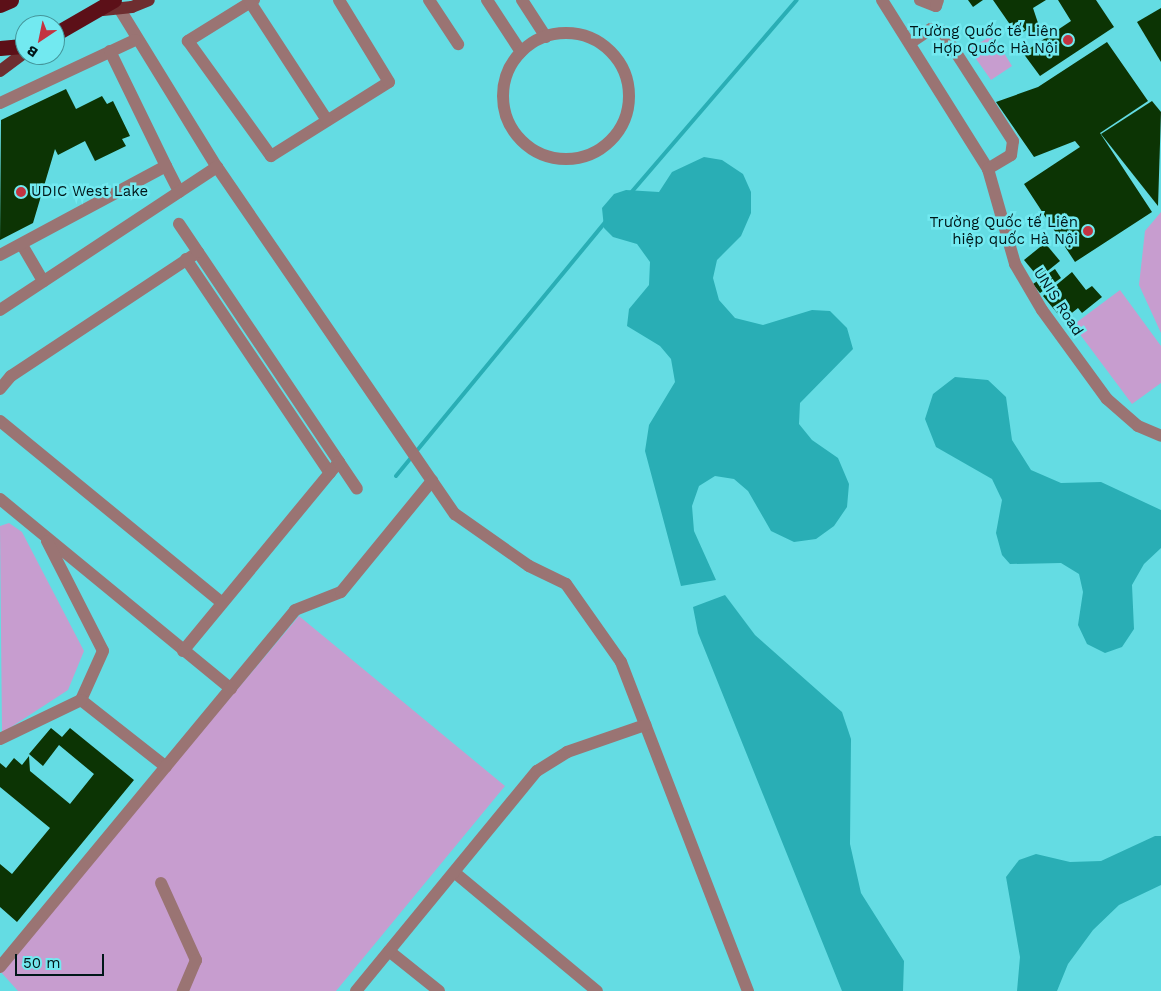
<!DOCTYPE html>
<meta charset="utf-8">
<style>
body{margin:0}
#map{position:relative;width:1161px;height:991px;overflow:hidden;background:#64dce3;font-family:"Work Sans",sans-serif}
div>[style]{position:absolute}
.green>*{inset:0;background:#c79dcf}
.water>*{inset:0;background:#29aeb5}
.stream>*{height:4px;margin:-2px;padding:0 2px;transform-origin:2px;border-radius:2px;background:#29aeb5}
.building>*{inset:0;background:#0c3404}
.minor>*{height:12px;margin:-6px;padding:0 6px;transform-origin:6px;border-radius:6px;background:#9a7473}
.minor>.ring{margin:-6px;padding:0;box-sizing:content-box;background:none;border:12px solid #9a7473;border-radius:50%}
.major>*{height:12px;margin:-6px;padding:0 6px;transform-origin:6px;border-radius:6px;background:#6e2e30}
.highway>*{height:15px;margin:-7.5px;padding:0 7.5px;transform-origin:7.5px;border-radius:7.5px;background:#5c1018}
.dots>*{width:14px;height:14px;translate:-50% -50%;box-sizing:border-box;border:2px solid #72e9f0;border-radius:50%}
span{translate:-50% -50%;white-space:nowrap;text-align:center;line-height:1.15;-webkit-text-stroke:5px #72e9f0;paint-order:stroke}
.poi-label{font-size:15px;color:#001719}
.right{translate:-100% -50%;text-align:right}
.left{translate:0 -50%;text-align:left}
.street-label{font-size:15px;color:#001719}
.north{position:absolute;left:15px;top:15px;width:50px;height:50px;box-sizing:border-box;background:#72e9f0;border:1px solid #44959a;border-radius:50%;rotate:214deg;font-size:14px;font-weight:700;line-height:20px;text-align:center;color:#001719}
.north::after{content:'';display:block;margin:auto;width:18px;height:22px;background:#c33341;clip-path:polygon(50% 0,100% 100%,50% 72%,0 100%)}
.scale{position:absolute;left:15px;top:954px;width:89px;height:22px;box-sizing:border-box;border:2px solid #001719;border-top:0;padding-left:6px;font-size:15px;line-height:18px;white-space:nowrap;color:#001719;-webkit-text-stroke:4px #72e9f0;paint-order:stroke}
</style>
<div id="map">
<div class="green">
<i style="clip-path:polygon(993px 35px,1012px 66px,991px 80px,969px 49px)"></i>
<i style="clip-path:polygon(1161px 212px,1161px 333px,1139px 285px,1145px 231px)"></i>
<i style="clip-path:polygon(1120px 290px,1161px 346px,1161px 383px,1132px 404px,1073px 325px)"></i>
<i style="clip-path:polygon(9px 523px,22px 532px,84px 651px,68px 690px,2px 733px,0 526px)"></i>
<i style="clip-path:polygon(299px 616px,505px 786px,336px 991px,18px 991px,0 971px)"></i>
</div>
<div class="water">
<i style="clip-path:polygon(704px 157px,722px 160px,743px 174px,751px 192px,751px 213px,741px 236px,717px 260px,713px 278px,719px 300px,735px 318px,763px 325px,812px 310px,830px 311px,847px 328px,853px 349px,800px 403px,799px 424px,812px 440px,838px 458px,849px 484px,847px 507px,834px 526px,816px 539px,794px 542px,771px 531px,748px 491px,734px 479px,715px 476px,699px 486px,692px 506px,694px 531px,716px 580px,681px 586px,645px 451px,649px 425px,675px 382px,671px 359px,660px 346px,627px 326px,629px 309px,649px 285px,650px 262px,637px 244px,613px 237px,604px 228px,602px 208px,614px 194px,626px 190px,659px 192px,672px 172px)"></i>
<i style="clip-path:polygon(955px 377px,988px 380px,1006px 397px,1012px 440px,1031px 470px,1061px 483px,1101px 482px,1161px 510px,1161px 548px,1144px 564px,1132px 585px,1134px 629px,1122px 647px,1105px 653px,1087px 644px,1078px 625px,1083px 592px,1079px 574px,1061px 563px,1010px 564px,1002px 555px,996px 533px,1002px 500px,992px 479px,936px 447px,925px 419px,933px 394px)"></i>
<i style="clip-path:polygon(725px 595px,755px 635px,842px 712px,851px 739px,850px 844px,861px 893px,904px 961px,903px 991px,842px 991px,698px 633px,693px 607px)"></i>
<i style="clip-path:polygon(1155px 836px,1161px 836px,1161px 885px,1119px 905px,1093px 930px,1068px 964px,1057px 991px,1017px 991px,1020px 957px,1006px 877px,1019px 860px,1036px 854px,1070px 862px,1101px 861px)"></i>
</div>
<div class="stream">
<i style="left:629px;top:195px;width:257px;rotate:-49.3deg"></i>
<i style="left:396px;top:476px;width:330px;rotate:-50.5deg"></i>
</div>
<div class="building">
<i style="clip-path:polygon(968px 0,983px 0,973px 7px)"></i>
<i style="clip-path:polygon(993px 0,1046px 0,1033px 8px,1041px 32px,1033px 33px,1029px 28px,1018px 36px)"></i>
<i style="clip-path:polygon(1058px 0,1096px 0,1114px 27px,1040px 76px,1023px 53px,1071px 21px)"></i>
<i style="clip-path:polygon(1161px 8px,1161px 62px,1137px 22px)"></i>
<i style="clip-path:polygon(1107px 42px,1148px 101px,1100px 133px,1152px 212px,1075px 262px,1024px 184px,1080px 147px,1075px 141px,1034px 157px,996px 102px,1038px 87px)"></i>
<i style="clip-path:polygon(66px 89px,76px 109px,102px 96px,107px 104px,113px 101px,130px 136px,122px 139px,126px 146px,95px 161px,85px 141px,58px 155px,55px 149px,33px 223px,0 240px,1px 120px)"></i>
<i style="clip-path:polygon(1152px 101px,1161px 112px,1158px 206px,1101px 134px)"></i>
<i style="clip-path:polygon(1045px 243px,1060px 261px,1039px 278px,1024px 260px)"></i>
<i style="clip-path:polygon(1055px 269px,1061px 278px,1040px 293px,1033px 284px)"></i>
<i style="clip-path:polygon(1072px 272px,1086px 290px,1092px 286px,1102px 297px,1082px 313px,1078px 308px,1063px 320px,1043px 296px)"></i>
<i style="clip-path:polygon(51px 728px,62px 737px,70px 728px,134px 780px,17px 922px,0 907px,0 864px,12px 874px,50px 828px,0 787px,0 763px,6px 768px,14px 758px,22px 765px,29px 756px,30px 771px,70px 804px,94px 774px,59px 745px,43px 766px,29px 754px)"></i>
</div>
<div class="minor">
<i style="left:254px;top:0;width:78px;rotate:148.2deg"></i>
<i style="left:188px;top:41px;width:142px;rotate:54.2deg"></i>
<i style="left:271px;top:156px;width:139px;rotate:-32.1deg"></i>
<i style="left:389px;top:82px;width:96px;rotate:-121.4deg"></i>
<i style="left:429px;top:0;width:53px;rotate:56.6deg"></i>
<i style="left:487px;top:0;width:62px;rotate:56.8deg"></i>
<i style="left:522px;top:0;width:44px;rotate:57deg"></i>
<i style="left:882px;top:0;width:199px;rotate:57.9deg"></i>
<i style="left:988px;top:169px;width:99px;rotate:74.1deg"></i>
<i style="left:1015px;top:264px;width:53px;rotate:59.6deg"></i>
<i style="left:1042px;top:310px;width:110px;rotate:53.9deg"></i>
<i style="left:1107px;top:399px;width:41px;rotate:41.1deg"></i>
<i style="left:1138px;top:426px;width:25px;rotate:23deg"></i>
<i style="left:920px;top:0;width:17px;rotate:21deg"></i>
<i style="left:936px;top:6px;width:6px;rotate:-72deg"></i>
<i style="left:250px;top:2px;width:141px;rotate:56.9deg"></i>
<i style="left:119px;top:8px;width:187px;rotate:58.4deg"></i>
<i style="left:217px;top:167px;width:421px;rotate:55.6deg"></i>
<i style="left:455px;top:514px;width:90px;rotate:35.1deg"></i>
<i style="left:529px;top:566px;width:41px;rotate:25.9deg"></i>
<i style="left:566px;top:584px;width:95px;rotate:54.8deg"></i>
<i style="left:621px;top:662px;width:353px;rotate:68.9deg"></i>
<i class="ring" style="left:503px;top:33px;width:114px;height:114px"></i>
<i style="left:910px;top:43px;width:25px;rotate:-34deg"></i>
<i style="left:931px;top:29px;width:11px;rotate:10deg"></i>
<i style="left:942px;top:31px;width:131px;rotate:57.2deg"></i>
<i style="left:1013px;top:141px;width:14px;rotate:98deg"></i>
<i style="left:1011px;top:155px;width:27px;rotate:149deg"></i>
<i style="left:0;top:103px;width:149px;rotate:-25deg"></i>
<i style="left:166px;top:166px;width:29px;rotate:63deg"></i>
<i style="left:22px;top:245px;width:42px;rotate:59.7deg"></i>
<i style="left:198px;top:252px;width:253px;rotate:56.1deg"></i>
<i style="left:0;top:255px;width:188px;rotate:-28.2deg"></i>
<i style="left:166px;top:166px;width:128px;rotate:-116deg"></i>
<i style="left:186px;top:259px;width:258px;rotate:56.1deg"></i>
<i style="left:0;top:310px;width:260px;rotate:-33.4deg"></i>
<i style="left:0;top:389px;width:17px;rotate:-50deg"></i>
<i style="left:11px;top:376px;width:224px;rotate:-33.5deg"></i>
<i style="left:198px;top:252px;width:34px;rotate:-124deg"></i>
<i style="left:0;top:421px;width:287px;rotate:39.3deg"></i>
<i style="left:0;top:499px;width:299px;rotate:39.4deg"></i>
<i style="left:47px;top:541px;width:123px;rotate:63deg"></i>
<i style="left:103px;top:651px;width:54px;rotate:114.2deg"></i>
<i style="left:81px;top:700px;width:108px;rotate:38.2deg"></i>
<i style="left:183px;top:651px;width:245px;rotate:-50.5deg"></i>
<i style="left:339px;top:462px;width:32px;rotate:56deg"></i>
<i style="left:0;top:739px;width:90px;rotate:-25.7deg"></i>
<i style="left:454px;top:872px;width:186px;rotate:39.8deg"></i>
<i style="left:161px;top:883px;width:85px;rotate:65.6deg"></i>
<i style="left:196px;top:960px;width:34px;rotate:113deg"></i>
<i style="left:389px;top:951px;width:64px;rotate:38.7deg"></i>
<i style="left:0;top:967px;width:463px;rotate:-50.4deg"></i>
<i style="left:295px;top:610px;width:49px;rotate:-21.4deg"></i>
<i style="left:341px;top:592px;width:144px;rotate:-50.7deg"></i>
<i style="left:356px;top:991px;width:285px;rotate:-50.6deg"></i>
<i style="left:537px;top:771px;width:36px;rotate:-32deg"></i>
<i style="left:567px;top:752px;width:83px;rotate:-19.1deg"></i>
</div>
<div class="major">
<i style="left:103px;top:10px;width:29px;rotate:-6deg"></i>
<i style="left:132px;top:7px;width:18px;rotate:-22deg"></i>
<i style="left:0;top:71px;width:31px;rotate:-37deg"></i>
</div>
<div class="highway">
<i style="left:0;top:5px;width:12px;rotate:-24deg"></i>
<i style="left:55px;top:34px;width:68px;rotate:-30deg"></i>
<i style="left:0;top:48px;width:25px;rotate:-5deg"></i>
</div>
<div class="dots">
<i style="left:1068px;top:40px;background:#c33341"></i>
<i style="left:21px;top:192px;background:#c33341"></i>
<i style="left:1088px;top:231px;background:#c33341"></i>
</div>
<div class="poi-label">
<span class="right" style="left:1058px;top:40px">Trường Quốc tế Liên<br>Hợp Quốc Hà Nội</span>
<span class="left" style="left:31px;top:192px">UDIC West Lake</span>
<span class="right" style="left:1078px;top:231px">Trường Quốc tế Liên<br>hiệp quốc Hà Nội</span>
</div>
<div class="street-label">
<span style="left:1058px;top:302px;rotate:57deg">UNIS Road</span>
</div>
<div class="north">B</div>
<div class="scale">50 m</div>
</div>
